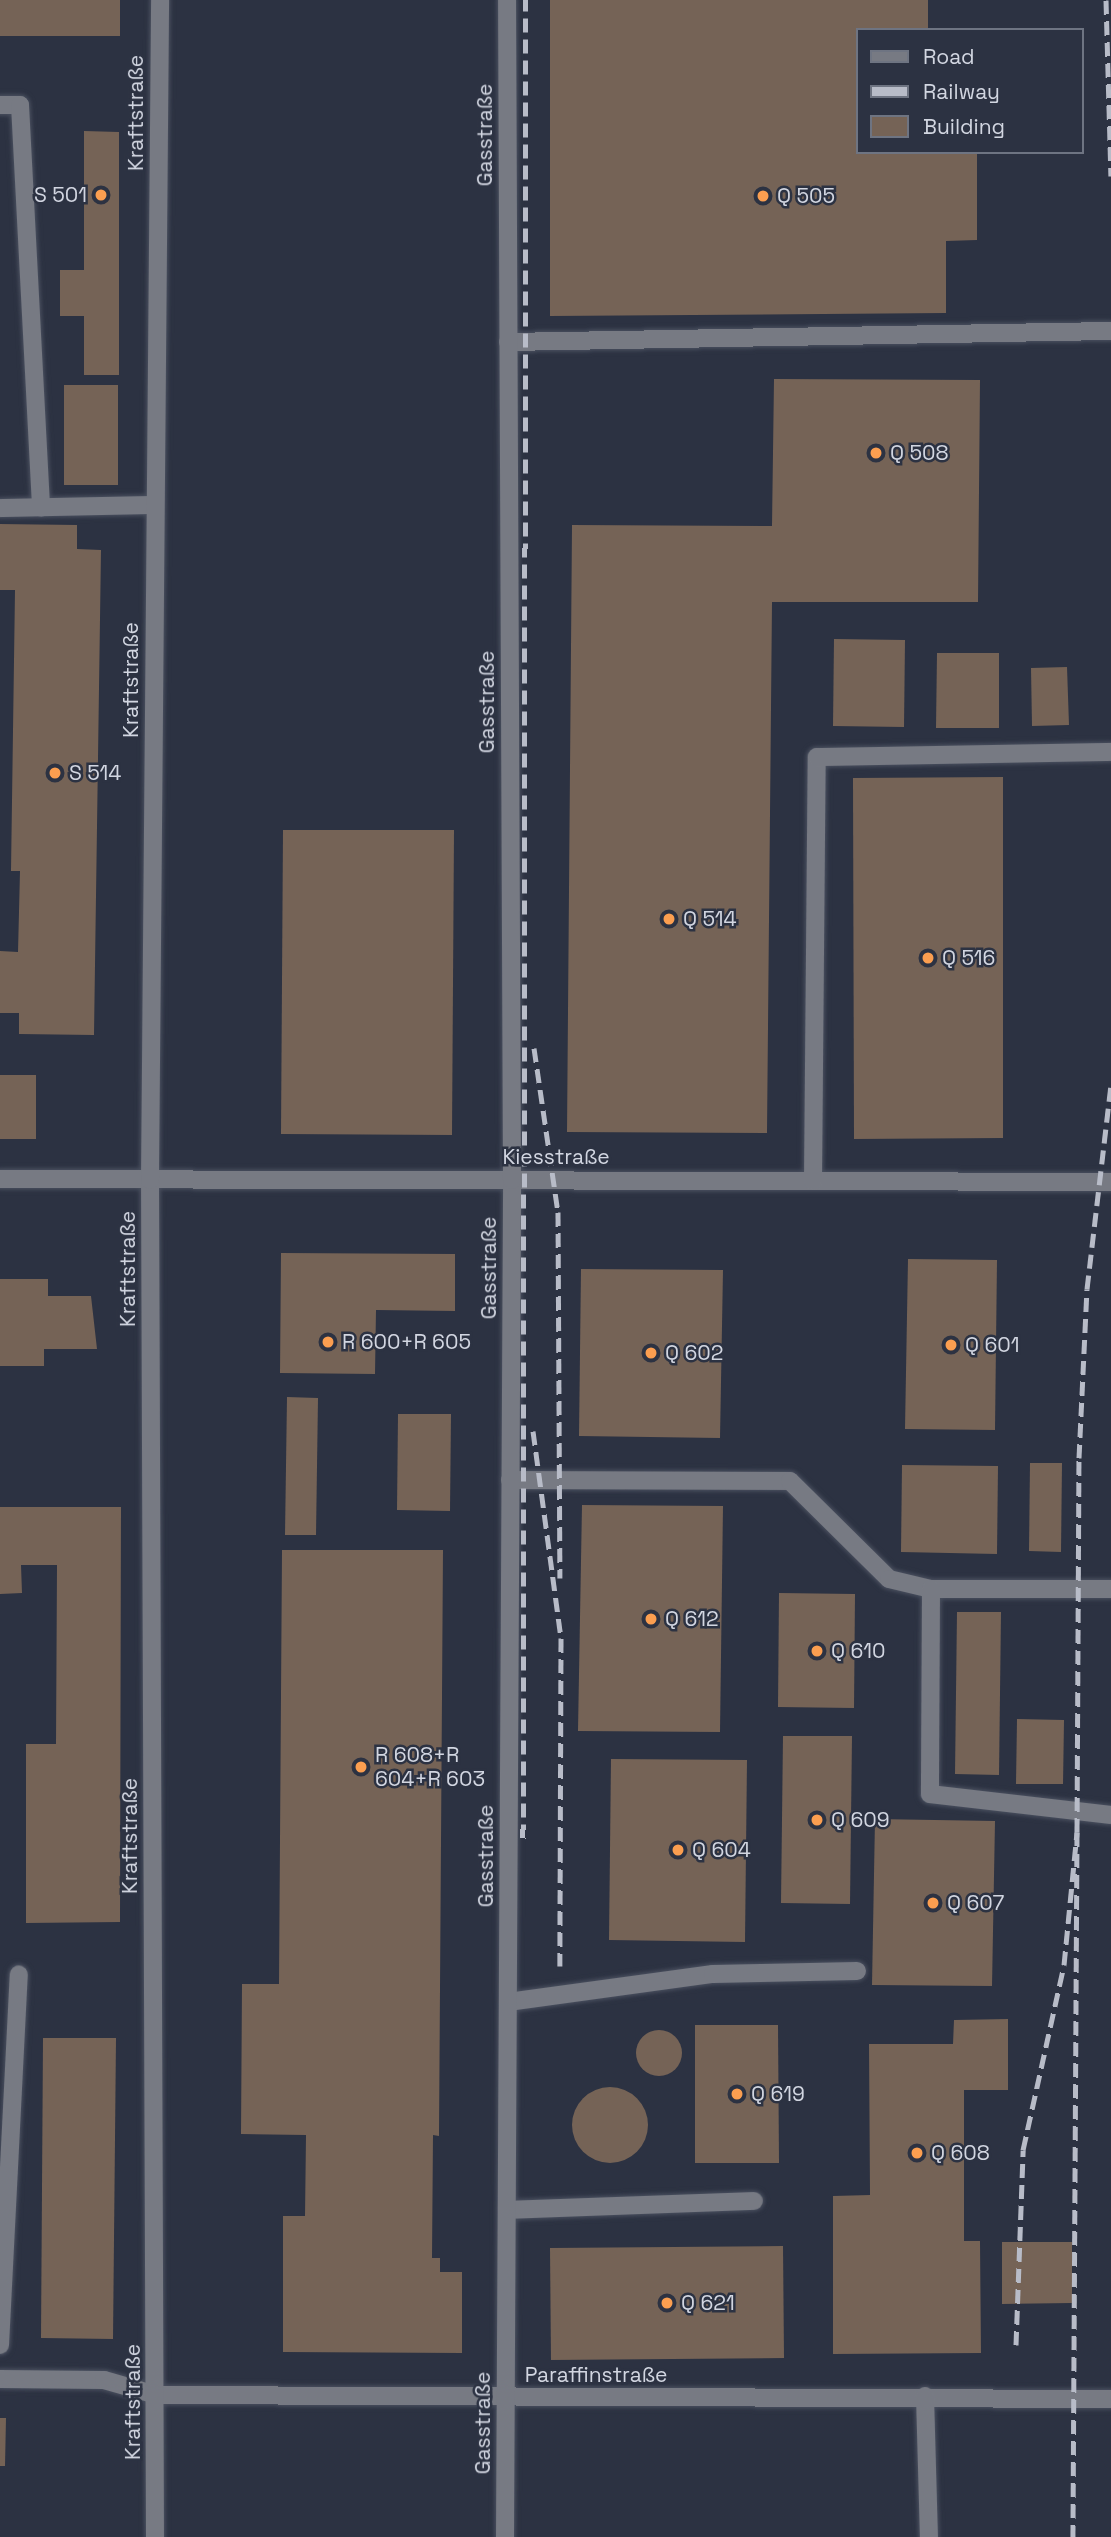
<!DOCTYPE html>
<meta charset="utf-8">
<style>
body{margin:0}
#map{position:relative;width:1111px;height:2537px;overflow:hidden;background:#2c3242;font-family:"Space Grotesk",sans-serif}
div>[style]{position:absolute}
.building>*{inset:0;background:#756356}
.round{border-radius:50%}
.roads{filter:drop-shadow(0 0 2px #4a505f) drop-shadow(0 0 2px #4a505f)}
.minor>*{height:18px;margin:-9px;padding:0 9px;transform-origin:9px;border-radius:9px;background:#777a83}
.rail>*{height:5px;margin-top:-2.5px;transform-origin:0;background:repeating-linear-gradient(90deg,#b8bcc8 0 14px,transparent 0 21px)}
.dots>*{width:19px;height:19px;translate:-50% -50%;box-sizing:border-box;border:4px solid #2c3242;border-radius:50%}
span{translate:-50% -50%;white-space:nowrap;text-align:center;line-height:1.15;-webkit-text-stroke:5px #2c3242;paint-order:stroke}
.street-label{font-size:21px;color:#d2d6e1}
.poi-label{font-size:21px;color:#d2d6e1}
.right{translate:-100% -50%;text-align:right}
.left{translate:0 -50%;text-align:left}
.legend{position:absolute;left:856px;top:28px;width:228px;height:126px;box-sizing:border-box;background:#2c3242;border:2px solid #6e7482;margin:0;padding:9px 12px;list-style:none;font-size:21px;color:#d2d6e1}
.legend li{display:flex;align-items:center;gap:14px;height:35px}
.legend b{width:35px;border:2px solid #6e7482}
</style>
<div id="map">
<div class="building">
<i style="clip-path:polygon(0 0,120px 0,120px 36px,0 36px)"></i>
<i style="clip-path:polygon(550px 0,928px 0,928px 30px,857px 30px,857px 152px,977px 152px,977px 240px,946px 241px,946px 313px,550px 316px)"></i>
<i style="clip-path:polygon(84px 131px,119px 132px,119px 375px,84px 375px,84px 316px,60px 316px,60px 270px,84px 270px)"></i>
<i style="clip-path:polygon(774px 379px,980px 380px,978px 602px,772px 602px,767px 1133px,567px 1132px,572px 525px,772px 526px)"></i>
<i style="clip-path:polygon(64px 385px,118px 385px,118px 485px,64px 485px)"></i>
<i style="clip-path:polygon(0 524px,77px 525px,77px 549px,101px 550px,94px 1035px,19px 1034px,19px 1013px,0 1013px,0 951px,18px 952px,20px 871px,11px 871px,15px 590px,0 590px)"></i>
<i style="clip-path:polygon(834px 639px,905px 640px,904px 727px,833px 726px)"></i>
<i style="clip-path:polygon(937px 653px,999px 653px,999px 728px,936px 728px)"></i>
<i style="clip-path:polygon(1067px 667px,1069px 725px,1032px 726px,1031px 668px)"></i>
<i style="clip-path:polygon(1003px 777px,1003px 1138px,854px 1139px,853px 778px)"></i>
<i style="clip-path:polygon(283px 830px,454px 830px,452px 1135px,281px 1134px)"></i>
<i style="clip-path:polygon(0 1075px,36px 1075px,36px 1139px,0 1139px)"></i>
<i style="clip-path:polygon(281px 1253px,455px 1254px,455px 1311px,376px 1310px,375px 1374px,280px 1373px)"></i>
<i style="clip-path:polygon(908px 1259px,997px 1260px,995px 1430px,905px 1429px)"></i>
<i style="clip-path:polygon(581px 1269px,723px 1270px,720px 1438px,579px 1436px)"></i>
<i style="clip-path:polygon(0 1279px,48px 1279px,48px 1296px,91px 1296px,97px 1349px,44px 1349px,44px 1366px,0 1366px)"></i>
<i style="clip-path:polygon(287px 1397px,318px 1398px,316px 1535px,285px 1535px)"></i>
<i style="clip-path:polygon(398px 1414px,451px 1414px,450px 1511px,397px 1510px)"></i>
<i style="clip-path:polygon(1030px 1463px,1062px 1463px,1061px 1552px,1029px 1551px)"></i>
<i style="clip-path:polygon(902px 1465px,998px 1466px,997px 1554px,901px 1552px)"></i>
<i style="clip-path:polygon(582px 1505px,723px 1506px,720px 1732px,578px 1731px)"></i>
<i style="clip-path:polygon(0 1507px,121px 1507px,120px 1922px,26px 1923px,26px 1744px,56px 1744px,57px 1565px,21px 1565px,22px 1593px,0 1594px)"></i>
<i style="clip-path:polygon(282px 1550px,443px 1550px,439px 2136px,433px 2135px,432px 2258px,440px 2258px,440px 2272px,462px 2272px,462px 2353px,283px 2352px,283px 2216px,305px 2216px,306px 2135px,241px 2134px,242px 1984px,279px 1984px)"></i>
<i style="clip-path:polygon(779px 1593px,855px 1594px,854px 1708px,778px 1707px)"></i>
<i style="clip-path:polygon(957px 1612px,1001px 1612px,999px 1775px,955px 1774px)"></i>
<i style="clip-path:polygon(1017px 1719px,1064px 1720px,1063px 1784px,1016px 1784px)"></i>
<i style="clip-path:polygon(783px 1736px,852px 1736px,850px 1904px,781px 1903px)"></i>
<i style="clip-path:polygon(611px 1759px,747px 1760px,745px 1942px,609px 1940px)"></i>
<i style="clip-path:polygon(875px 1819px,995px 1821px,992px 1986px,872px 1985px)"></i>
<i style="clip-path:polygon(1008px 2019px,1008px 2090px,964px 2090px,964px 2241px,980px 2241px,981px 2353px,833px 2354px,833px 2196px,870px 2195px,869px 2044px,953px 2044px,954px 2020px)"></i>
<i style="clip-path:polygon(695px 2025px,778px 2025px,779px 2163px,695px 2163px)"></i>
<i class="round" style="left:636px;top:2030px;width:46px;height:46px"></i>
<i style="clip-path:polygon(43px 2038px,116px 2038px,113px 2339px,41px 2338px)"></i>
<i class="round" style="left:572px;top:2087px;width:76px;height:76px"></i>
<i style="clip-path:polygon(1002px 2242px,1072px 2242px,1072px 2303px,1002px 2304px)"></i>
<i style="clip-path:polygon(783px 2246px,784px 2358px,551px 2360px,550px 2248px)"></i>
<i style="clip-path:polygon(0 2418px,6px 2418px,5px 2466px,0 2466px)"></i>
</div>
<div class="roads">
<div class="minor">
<i style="left:0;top:105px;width:20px"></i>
<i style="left:20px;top:105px;width:403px;rotate:87deg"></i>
<i style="left:508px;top:342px;width:603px;rotate:-1.05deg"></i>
<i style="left:0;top:508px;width:155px;rotate:-1.1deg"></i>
<i style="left:0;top:1179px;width:1111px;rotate:0.15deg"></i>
<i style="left:813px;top:1181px;width:424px;rotate:-89.5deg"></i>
<i style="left:817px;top:757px;width:294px;rotate:-1deg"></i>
<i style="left:510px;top:1480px;width:280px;rotate:0.2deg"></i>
<i style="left:790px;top:1481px;width:139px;rotate:44.7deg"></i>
<i style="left:889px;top:1579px;width:43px;rotate:13.4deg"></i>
<i style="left:931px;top:1589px;width:180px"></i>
<i style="left:931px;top:1589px;width:205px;rotate:90.3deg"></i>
<i style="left:930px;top:1794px;width:182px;rotate:6.6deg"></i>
<i style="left:508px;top:2002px;width:207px;rotate:-7.8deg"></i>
<i style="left:713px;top:1974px;width:144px;rotate:-1.2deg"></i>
<i style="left:507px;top:2210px;width:247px;rotate:-2.1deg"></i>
<i style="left:0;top:2345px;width:371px;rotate:-87.1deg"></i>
<i style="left:0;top:2379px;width:104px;rotate:0.6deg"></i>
<i style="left:104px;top:2380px;width:54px;rotate:16.1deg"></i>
<i style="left:156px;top:2395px;width:955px;rotate:0.24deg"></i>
<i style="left:925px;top:2396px;width:141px;rotate:88.4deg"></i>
<i style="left:155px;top:2537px;width:1357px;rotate:-90.21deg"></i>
<i style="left:150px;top:1180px;width:1180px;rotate:-89.51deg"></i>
<i style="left:505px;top:2537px;width:1357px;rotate:-89.7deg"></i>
<i style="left:512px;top:1180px;width:1180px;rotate:-90.24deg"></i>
</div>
</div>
<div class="rail">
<i style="left:1106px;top:0;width:176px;rotate:88.4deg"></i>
<i style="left:534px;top:1048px;width:166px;rotate:81.7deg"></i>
<i style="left:558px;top:1212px;width:366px;rotate:89.7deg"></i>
<i style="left:533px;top:1431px;width:209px;rotate:82.3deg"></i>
<i style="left:561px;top:1638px;width:328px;rotate:90.2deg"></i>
<i style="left:1077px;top:1832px;width:374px;rotate:-89.7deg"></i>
<i style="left:1079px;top:1458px;width:169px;rotate:-87.3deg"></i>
<i style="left:1087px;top:1289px;width:205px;rotate:-83.3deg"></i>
<i style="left:523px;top:1838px;width:1838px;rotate:-89.91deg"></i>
<i style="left:1016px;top:2345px;width:195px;rotate:-87.9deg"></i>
<i style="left:1023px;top:2150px;width:189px;rotate:-77.5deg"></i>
<i style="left:1064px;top:1965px;width:134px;rotate:-84.4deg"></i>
<i style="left:1077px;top:1832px;width:705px;rotate:90.33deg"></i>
</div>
<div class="dots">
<i style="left:101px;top:195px;background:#fb9e50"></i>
<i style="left:763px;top:196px;background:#fb9e50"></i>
<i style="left:876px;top:453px;background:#fb9e50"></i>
<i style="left:55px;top:773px;background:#fb9e50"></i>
<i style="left:669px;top:919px;background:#fb9e50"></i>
<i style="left:928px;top:958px;background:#fb9e50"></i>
<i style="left:328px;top:1342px;background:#fb9e50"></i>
<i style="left:951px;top:1345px;background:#fb9e50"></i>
<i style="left:651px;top:1353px;background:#fb9e50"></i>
<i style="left:651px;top:1619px;background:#fb9e50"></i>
<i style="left:817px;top:1651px;background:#fb9e50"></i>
<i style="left:361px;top:1767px;background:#fb9e50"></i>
<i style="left:817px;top:1820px;background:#fb9e50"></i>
<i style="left:678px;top:1850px;background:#fb9e50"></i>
<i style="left:933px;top:1903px;background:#fb9e50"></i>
<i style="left:737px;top:2094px;background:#fb9e50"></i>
<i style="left:917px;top:2153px;background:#fb9e50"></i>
<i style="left:667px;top:2303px;background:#fb9e50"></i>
</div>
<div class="street-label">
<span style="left:136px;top:113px;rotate:-90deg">Kraftstraße</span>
<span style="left:485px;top:135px;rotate:-90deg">Gasstraße</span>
<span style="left:131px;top:680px;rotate:-90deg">Kraftstraße</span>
<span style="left:487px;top:702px;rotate:-90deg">Gasstraße</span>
<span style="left:556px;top:1157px">Kiesstraße</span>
<span style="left:489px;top:1268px;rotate:-90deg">Gasstraße</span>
<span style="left:128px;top:1269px;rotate:-90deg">Kraftstraße</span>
<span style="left:130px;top:1836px;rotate:-90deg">Kraftstraße</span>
<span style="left:486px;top:1856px;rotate:-90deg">Gasstraße</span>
<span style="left:596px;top:2375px">Paraffinstraße</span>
<span style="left:133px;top:2402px;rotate:-90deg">Kraftstraße</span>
<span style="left:483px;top:2423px;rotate:-90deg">Gasstraße</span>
</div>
<div class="poi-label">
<span class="right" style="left:87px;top:195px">S 501</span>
<span class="left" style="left:777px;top:196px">Q 505</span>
<span class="left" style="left:890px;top:453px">Q 508</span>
<span class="left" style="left:69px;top:773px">S 514</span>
<span class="left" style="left:683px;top:919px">Q 514</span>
<span class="left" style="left:942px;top:958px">Q 516</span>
<span class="left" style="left:342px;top:1342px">R 600+R 605</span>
<span class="left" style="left:965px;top:1345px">Q 601</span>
<span class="left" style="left:665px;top:1353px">Q 602</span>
<span class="left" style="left:665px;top:1619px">Q 612</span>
<span class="left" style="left:831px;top:1651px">Q 610</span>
<span class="left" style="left:375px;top:1767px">R 608+R<br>604+R 603</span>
<span class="left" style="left:831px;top:1820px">Q 609</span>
<span class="left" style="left:692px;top:1850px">Q 604</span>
<span class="left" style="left:947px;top:1903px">Q 607</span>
<span class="left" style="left:751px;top:2094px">Q 619</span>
<span class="left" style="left:931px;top:2153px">Q 608</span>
<span class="left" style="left:681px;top:2303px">Q 621</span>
</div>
<ul class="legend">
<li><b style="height:9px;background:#777a83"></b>Road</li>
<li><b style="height:9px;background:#b8bcc8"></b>Railway</li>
<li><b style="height:19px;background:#756356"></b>Building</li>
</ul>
</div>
